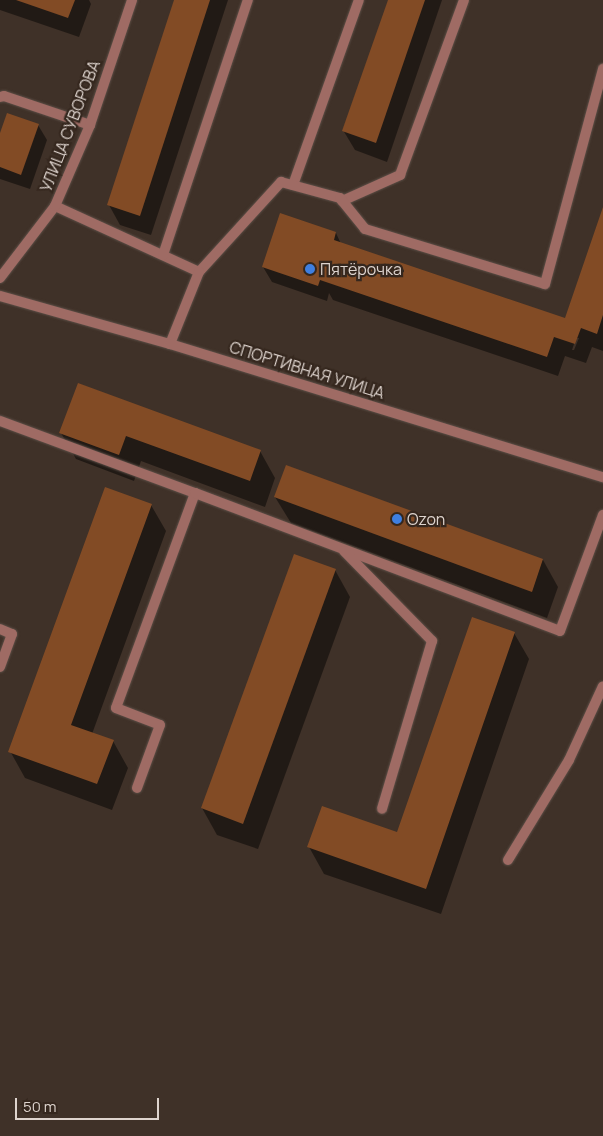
<!DOCTYPE html>
<meta charset="utf-8">
<style>
body{margin:0}
#map{position:relative;width:603px;height:1136px;overflow:hidden;background:#3f3128;font-family:Manrope,sans-serif}
div>[style]{position:absolute}
.shadow>*{inset:0;background:#0007}
.building>*{inset:0;background:#824b25}
.roads{filter:drop-shadow(0 0 1px #5c4e46) drop-shadow(0 0 1px #5c4e46)}
.service>*{height:10px;margin:-5px;padding:0 5px;transform-origin:5px;border-radius:5px;background:#9f6b64}
.minor>*{height:10px;margin:-5px;padding:0 5px;transform-origin:5px;border-radius:5px;background:#9f6b64}
.dots>*{width:14px;height:14px;translate:-50% -50%;box-sizing:border-box;border:2px solid #35271e;border-radius:50%}
span{translate:-50% -50%;white-space:nowrap;text-align:center;line-height:1.15;-webkit-text-stroke:4.5px #35271e;paint-order:stroke}
.street-label{font-size:16px;color:#ded4ce}
.poi-label{font-size:16px;color:#ded4ce}
.left{translate:0 -50%;text-align:left}
.scale{position:absolute;left:15px;top:1098px;width:144px;height:22px;box-sizing:border-box;border:2px solid #ded4ce;border-top:0;padding-left:6px;font-size:15px;line-height:18px;white-space:nowrap;color:#ded4ce;-webkit-text-stroke:4px #35271e;paint-order:stroke}
</style>
<div id="map">
<div class="shadow">
<i style="clip-path:polygon(0 0,89px 0,91px 4px,79px 37px,0 10px)"></i>
<i style="clip-path:polygon(175px 0,228px 0,151px 235px,120px 225px,109px 205px)"></i>
<i style="clip-path:polygon(389px 0,442px 0,387px 162px,355px 150px,343px 130px)"></i>
<i style="clip-path:polygon(38px 125px,47px 140px,30px 189px,0 179px,0 137px)"></i>
<i style="clip-path:polygon(evenodd,603px 210px,603px 351px,592px 347px,586px 363px,565px 356px,558px 376px,333px 300px,329px 293px,327px 301px,272px 282px,263px 267px,336px 233px,341px 244px,566px 320px,603px 210px,576px 338px,579px 338px,574px 350px,572px 350px,576px 338px)"></i>
<i style="clip-path:polygon(79px 384px,260px 451px,275px 478px,265px 507px,141px 461px,134px 481px,76px 459px,61px 433px)"></i>
<i style="clip-path:polygon(287px 467px,543px 560px,558px 587px,547px 618px,291px 523px,275px 497px)"></i>
<i style="clip-path:polygon(151px 505px,166px 531px,92px 734px,113px 741px,128px 768px,112px 810px,25px 778px,10px 751px)"></i>
<i style="clip-path:polygon(335px 570px,350px 597px,258px 849px,217px 835px,202px 808px)"></i>
<i style="clip-path:polygon(514px 633px,529px 659px,441px 914px,324px 874px,309px 847px,398px 834px)"></i>
</div>
<div class="building">
<i style="clip-path:polygon(16px 0,75px 0,68px 18px)"></i>
<i style="clip-path:polygon(174px 0,210px 0,140px 216px,107px 205px)"></i>
<i style="clip-path:polygon(388px 0,425px 0,376px 143px,342px 131px)"></i>
<i style="clip-path:polygon(7px 113px,39px 124px,21px 175px,0 167px,0 133px)"></i>
<i style="clip-path:polygon(603px 207px,603px 315px,597px 334px,581px 328px,575px 344px,554px 337px,547px 357px,320px 280px,318px 286px,262px 267px,280px 213px,336px 232px,334px 240px,565px 318px)"></i>
<i style="clip-path:polygon(78px 383px,261px 450px,250px 481px,126px 436px,119px 455px,59px 433px)"></i>
<i style="clip-path:polygon(286px 465px,543px 559px,532px 592px,274px 497px)"></i>
<i style="clip-path:polygon(105px 487px,152px 504px,71px 725px,114px 740px,97px 784px,8px 752px)"></i>
<i style="clip-path:polygon(294px 554px,336px 569px,243px 824px,201px 808px)"></i>
<i style="clip-path:polygon(472px 617px,515px 632px,426px 889px,307px 847px,322px 806px,397px 832px)"></i>
</div>
<div class="roads">
<div class="service">
<i style="left:0;top:97px;width:4px;rotate:-14deg"></i>
<i style="left:4px;top:96px;width:91px;rotate:18.6deg"></i>
<i style="left:293px;top:185px;width:196px;rotate:-70.4deg"></i>
<i style="left:342px;top:201px;width:64px;rotate:-24.1deg"></i>
<i style="left:400px;top:175px;width:186px;rotate:-69.9deg"></i>
<i style="left:55px;top:206px;width:158px;rotate:24.6deg"></i>
<i style="left:199px;top:272px;width:122px;rotate:-47.7deg"></i>
<i style="left:281px;top:182px;width:61px;rotate:15.2deg"></i>
<i style="left:340px;top:198px;width:40px;rotate:51deg"></i>
<i style="left:365px;top:229px;width:188px;rotate:17deg"></i>
<i style="left:545px;top:284px;width:223px;rotate:-74.9deg"></i>
<i style="left:163px;top:255px;width:269px;rotate:-71.6deg"></i>
<i style="left:170px;top:344px;width:78px;rotate:-68.1deg"></i>
<i style="left:0;top:421px;width:208px;rotate:20.3deg"></i>
<i style="left:195px;top:493px;width:229px;rotate:110.2deg"></i>
<i style="left:116px;top:708px;width:47px;rotate:21.1deg"></i>
<i style="left:160px;top:725px;width:67px;rotate:110.1deg"></i>
<i style="left:195px;top:493px;width:390px;rotate:20.7deg"></i>
<i style="left:560px;top:631px;width:124px;rotate:-69.7deg"></i>
<i style="left:344px;top:551px;width:126px;rotate:45.6deg"></i>
<i style="left:432px;top:641px;width:175px;rotate:106.6deg"></i>
<i style="left:0;top:629px;width:13px;rotate:23deg"></i>
<i style="left:12px;top:634px;width:35px;rotate:110deg"></i>
<i style="left:508px;top:860px;width:117px;rotate:-58.6deg"></i>
<i style="left:569px;top:760px;width:81px;rotate:-65.3deg"></i>
</div>
<div class="minor">
<i style="left:0;top:278px;width:91px;rotate:-52.6deg"></i>
<i style="left:55px;top:206px;width:88px;rotate:-66.6deg"></i>
<i style="left:90px;top:125px;width:132px;rotate:-71.4deg"></i>
<i style="left:0;top:296px;width:177px;rotate:15.8deg"></i>
<i style="left:170px;top:344px;width:453px;rotate:17.1deg"></i>
</div>
</div>
<div class="dots">
<i style="left:310px;top:269px;background:#3f7fe0"></i>
<i style="left:397px;top:519px;background:#3f7fe0"></i>
</div>
<div class="street-label">
<span style="left:70px;top:126px;rotate:-69deg">УЛИЦА СУВОРОВА</span>
<span style="left:307px;top:370px;rotate:17deg">СПОРТИВНАЯ УЛИЦА</span>
</div>
<div class="poi-label">
<span class="left" style="left:320px;top:269px">Пятёрочка</span>
<span class="left" style="left:407px;top:519px">Ozon</span>
</div>
<div class="scale">50 m</div>
</div>
